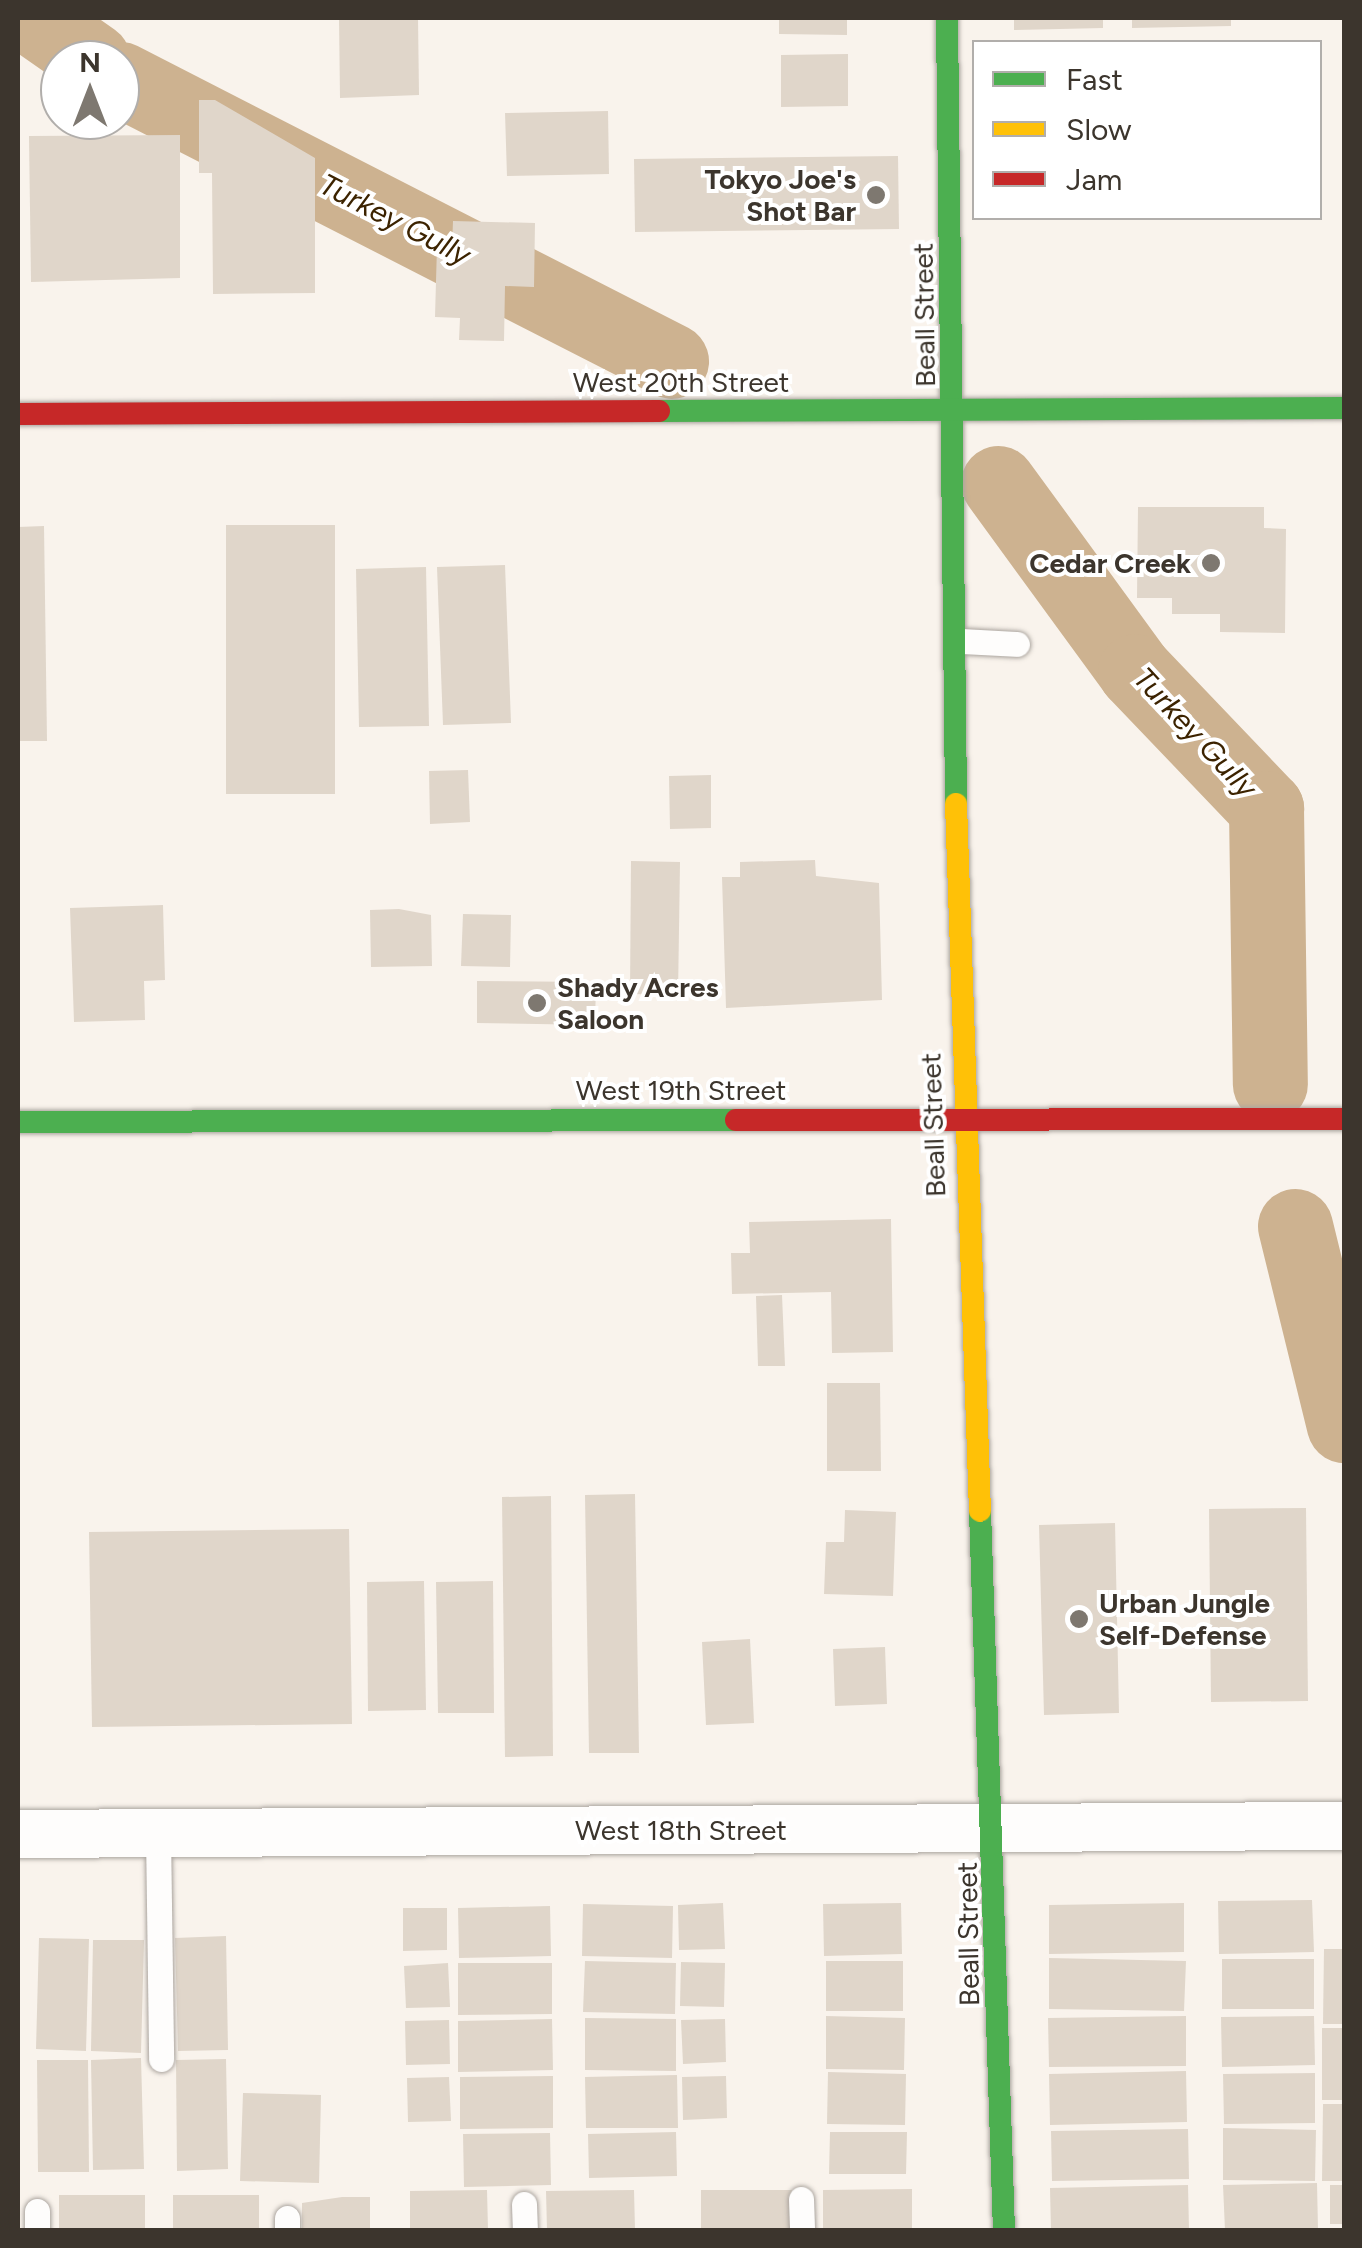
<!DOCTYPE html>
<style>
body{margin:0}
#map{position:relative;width:1362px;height:2248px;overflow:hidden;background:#f9f3ec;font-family:Figtree,sans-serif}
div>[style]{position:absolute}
.river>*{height:75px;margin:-37.5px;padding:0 37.5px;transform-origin:37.5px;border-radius:37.5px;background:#cdb290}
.building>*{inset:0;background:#e0d6ca}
.roads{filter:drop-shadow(0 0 2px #aba59f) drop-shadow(0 0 2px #aba59f)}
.lane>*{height:25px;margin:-12.5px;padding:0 12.5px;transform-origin:12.5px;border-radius:12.5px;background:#fefdfc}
.street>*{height:48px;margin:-24px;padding:0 24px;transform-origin:24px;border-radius:24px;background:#fefdfc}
.fast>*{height:22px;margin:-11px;padding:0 11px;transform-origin:11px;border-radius:11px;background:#4caf50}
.slow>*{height:22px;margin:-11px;padding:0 11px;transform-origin:11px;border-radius:11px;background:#ffc107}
.jam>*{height:22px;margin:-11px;padding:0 11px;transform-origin:11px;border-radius:11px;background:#c62828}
.dots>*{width:28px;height:28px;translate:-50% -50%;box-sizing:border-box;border:5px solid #fff;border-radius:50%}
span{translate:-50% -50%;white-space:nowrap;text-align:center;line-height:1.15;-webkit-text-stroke:8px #fff;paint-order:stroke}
.poi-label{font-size:28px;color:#3c352d;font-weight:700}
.right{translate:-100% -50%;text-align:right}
.left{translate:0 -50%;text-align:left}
.street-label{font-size:28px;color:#3c352d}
.water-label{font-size:30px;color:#3c2300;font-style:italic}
.frame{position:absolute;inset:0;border:20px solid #3c352d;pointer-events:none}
.legend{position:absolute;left:972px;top:40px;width:350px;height:180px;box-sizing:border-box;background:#fff;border:2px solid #b1aeab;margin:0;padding:12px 18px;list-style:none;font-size:30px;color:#3c352d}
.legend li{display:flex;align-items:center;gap:20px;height:50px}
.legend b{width:50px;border:2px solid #b1aeab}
.north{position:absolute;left:40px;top:40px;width:100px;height:100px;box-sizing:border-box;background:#fff;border:2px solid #b1aeab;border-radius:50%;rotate:0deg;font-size:28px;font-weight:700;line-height:40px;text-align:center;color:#3c352d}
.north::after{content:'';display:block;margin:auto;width:35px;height:45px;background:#7e7870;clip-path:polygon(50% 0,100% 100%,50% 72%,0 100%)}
</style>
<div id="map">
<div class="river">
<i style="left:33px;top:18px;width:73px;rotate:35deg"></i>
<i style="left:120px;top:79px;width:619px;rotate:27.1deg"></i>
<i style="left:998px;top:483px;width:233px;rotate:53.9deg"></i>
<i style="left:1135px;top:671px;width:190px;rotate:46.3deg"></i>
<i style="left:1266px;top:808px;width:276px;rotate:89.2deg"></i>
<i style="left:1295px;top:1226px;width:205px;rotate:76.2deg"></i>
</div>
<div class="building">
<i style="clip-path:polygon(339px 18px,418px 18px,419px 95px,340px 98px)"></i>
<i style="clip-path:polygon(779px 18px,847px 18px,847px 35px,779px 34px)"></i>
<i style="clip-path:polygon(1014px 18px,1103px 18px,1103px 28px,1014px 30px)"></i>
<i style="clip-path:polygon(1132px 18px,1231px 18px,1231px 26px,1132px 28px)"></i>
<i style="clip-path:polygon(848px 54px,848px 106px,781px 107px,781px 55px)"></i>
<i style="clip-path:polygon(199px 100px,215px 100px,315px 158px,315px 293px,213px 294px,212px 173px,199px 173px)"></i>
<i style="clip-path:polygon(608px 111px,609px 174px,507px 176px,505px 113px)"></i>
<i style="clip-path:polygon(180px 135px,180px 278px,31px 282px,29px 136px)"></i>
<i style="clip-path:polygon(898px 156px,899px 229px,635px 232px,634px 159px)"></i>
<i style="clip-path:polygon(453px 221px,535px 223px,534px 287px,505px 286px,504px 341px,459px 340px,460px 318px,435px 317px,437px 246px,452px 246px)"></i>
<i style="clip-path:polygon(1138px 507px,1264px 507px,1264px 528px,1286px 529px,1285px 633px,1220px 632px,1220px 614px,1172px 614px,1172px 598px,1137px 598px)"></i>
<i style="clip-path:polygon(226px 525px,335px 525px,335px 794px,226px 794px)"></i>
<i style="clip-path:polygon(44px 526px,47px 741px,18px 741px,18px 527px)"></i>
<i style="clip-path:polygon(505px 565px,511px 723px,443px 725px,437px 567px)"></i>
<i style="clip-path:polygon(426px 567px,429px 726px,359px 727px,356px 569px)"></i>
<i style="clip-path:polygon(468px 770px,470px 822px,430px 824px,429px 771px)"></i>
<i style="clip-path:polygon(711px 775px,711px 828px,670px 829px,669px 776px)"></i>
<i style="clip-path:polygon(815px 860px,816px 876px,879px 883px,882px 1000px,726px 1008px,722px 877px,740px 877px,740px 862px)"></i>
<i style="clip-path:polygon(631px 861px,680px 862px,678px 995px,630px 994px)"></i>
<i style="clip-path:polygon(163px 905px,165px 980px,144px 981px,145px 1020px,74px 1022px,70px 908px)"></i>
<i style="clip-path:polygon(399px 909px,431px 915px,432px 966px,371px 967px,370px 910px)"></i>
<i style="clip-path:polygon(463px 914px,511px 915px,510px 967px,461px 966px)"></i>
<i style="clip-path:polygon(477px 981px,596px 982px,595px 1025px,477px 1023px)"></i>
<i style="clip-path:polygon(891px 1219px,893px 1352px,832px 1353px,831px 1292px,732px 1294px,731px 1253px,750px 1253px,749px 1222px)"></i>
<i style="clip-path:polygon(782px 1295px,785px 1366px,758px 1366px,756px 1296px)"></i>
<i style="clip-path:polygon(827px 1383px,880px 1383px,881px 1471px,827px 1471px)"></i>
<i style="clip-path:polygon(635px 1494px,639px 1753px,589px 1753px,585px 1495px)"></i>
<i style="clip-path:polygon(551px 1496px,553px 1756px,505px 1757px,502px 1497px)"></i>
<i style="clip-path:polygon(1306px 1508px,1308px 1701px,1211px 1702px,1209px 1509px)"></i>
<i style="clip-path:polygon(845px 1510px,896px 1512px,893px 1596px,824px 1594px,826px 1542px,844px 1542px)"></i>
<i style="clip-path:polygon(1115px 1523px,1119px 1713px,1044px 1715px,1039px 1525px)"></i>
<i style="clip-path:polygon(349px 1529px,352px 1724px,92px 1727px,89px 1532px)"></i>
<i style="clip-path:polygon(424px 1581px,426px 1710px,368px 1711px,367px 1582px)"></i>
<i style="clip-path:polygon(493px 1581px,494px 1713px,438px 1713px,436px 1582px)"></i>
<i style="clip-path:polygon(750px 1639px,754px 1723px,706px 1725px,702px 1642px)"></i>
<i style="clip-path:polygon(885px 1647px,887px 1704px,835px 1706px,833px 1649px)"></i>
<i style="clip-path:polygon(1312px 1900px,1314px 1952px,1219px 1954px,1218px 1901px)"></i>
<i style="clip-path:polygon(723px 1903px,725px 1949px,679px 1950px,678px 1905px)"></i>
<i style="clip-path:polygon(901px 1903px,902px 1954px,824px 1956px,823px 1904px)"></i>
<i style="clip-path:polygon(1184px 1903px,1184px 1952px,1049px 1954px,1049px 1905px)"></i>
<i style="clip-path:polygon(583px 1904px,673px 1906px,672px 1958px,582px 1956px)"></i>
<i style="clip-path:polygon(550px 1906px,551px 1956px,459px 1958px,458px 1908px)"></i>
<i style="clip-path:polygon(403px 1908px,447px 1908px,447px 1950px,403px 1951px)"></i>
<i style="clip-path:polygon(226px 1936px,228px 2050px,178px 2051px,175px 1938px)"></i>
<i style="clip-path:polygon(39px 1938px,89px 1939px,86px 2051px,36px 2049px)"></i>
<i style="clip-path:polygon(93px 1940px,144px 1940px,141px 2053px,91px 2051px)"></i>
<i style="clip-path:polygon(1324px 1949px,1344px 1949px,1344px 2024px,1323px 2024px)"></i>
<i style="clip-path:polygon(1049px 1958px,1186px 1961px,1184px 2011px,1049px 2009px)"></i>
<i style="clip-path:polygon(1222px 1959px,1314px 1959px,1314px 2009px,1222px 2009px)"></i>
<i style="clip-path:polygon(585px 1961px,676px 1963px,675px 2014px,583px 2012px)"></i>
<i style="clip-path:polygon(826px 1961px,903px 1961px,903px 2011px,826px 2011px)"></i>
<i style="clip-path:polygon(681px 1962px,725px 1963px,724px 2007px,680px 2006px)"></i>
<i style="clip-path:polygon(448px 1963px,450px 2007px,406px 2008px,404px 1966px)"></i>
<i style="clip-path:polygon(458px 1963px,552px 1963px,552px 2014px,458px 2015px)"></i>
<i style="clip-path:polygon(826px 2016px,905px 2018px,904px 2070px,826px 2069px)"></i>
<i style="clip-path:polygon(1186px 2016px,1186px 2066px,1049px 2067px,1048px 2018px)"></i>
<i style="clip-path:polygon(1314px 2016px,1315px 2065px,1222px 2067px,1221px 2017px)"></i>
<i style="clip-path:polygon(585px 2018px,676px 2019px,676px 2071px,585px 2070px)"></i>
<i style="clip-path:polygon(552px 2019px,553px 2070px,458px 2072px,458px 2021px)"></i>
<i style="clip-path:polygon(725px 2019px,726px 2062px,683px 2064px,681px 2020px)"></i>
<i style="clip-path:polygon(449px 2020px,450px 2064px,406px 2065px,405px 2021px)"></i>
<i style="clip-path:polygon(1322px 2028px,1344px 2028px,1344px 2100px,1322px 2100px)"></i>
<i style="clip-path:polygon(141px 2058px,144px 2169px,93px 2170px,91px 2060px)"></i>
<i style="clip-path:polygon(226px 2059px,228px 2169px,177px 2171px,176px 2060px)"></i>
<i style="clip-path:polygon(37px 2060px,88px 2060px,89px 2172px,38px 2172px)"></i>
<i style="clip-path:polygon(1186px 2071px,1187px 2122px,1050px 2125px,1049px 2074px)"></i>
<i style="clip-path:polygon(828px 2072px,906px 2074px,905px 2125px,827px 2124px)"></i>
<i style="clip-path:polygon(1315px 2073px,1315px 2123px,1224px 2124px,1223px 2074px)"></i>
<i style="clip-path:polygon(677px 2075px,678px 2128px,586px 2128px,585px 2077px)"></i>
<i style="clip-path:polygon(553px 2076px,553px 2128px,460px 2129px,460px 2077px)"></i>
<i style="clip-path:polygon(726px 2076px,727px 2118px,683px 2120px,682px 2077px)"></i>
<i style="clip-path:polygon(449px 2077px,451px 2121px,408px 2122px,407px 2078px)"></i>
<i style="clip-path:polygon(243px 2093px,321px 2095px,319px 2183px,240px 2181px)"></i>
<i style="clip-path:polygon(1323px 2104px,1344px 2104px,1344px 2181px,1322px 2181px)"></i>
<i style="clip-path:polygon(1223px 2128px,1316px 2130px,1315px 2181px,1223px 2180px)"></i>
<i style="clip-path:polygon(1188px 2129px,1189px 2179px,1052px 2181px,1051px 2131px)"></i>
<i style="clip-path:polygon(676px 2132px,677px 2176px,589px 2178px,588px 2134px)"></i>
<i style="clip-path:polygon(830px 2132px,907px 2132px,906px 2174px,829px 2174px)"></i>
<i style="clip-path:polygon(550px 2133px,551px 2185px,464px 2187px,463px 2134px)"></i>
<i style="clip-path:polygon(1317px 2183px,1318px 2230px,1225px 2230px,1223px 2185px)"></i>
<i style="clip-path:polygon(1188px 2185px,1189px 2230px,1051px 2230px,1050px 2188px)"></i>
<i style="clip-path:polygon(1330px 2185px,1344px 2185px,1344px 2224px,1330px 2224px)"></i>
<i style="clip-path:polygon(912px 2189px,912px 2230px,823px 2230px,823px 2190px)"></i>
<i style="clip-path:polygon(487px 2190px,488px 2230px,410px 2230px,410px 2191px)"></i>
<i style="clip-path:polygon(634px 2190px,635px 2230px,547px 2230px,546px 2191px)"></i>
<i style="clip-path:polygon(701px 2190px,792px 2190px,792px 2230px,701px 2230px)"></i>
<i style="clip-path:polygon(59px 2195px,145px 2195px,145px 2230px,59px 2230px)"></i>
<i style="clip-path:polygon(173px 2195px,259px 2195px,259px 2230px,173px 2230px)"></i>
<i style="clip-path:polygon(342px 2197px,370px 2197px,370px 2230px,302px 2230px,302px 2203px)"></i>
</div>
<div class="roads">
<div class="lane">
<i style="left:960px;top:641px;width:57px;rotate:3deg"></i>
<i style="left:158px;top:1833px;width:226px;rotate:89.2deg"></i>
<i style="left:801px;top:2199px;width:31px;rotate:88deg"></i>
<i style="left:524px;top:2204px;width:26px;rotate:88deg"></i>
<i style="left:37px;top:2211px;width:19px;rotate:90deg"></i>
<i style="left:287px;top:2230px;width:12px;rotate:-90deg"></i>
</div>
<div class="street">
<i style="left:18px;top:1834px;width:1326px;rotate:-0.35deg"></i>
</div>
<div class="fast">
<i style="left:947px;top:18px;width:786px;rotate:89.34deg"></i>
<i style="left:659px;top:411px;width:685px;rotate:-0.25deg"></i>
<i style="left:18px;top:1122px;width:718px;rotate:-0.16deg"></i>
<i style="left:980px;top:1511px;width:719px;rotate:88.09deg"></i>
</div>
<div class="slow">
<i style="left:956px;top:804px;width:707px;rotate:88.06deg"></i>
</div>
<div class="jam">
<i style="left:18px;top:414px;width:641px;rotate:-0.27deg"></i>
<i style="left:736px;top:1120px;width:608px;rotate:-0.09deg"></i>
</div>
</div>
<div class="dots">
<i style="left:876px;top:195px;background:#7e7870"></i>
<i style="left:1211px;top:563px;background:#7e7870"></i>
<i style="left:537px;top:1003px;background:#7e7870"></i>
<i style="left:1079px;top:1619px;background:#7e7870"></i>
</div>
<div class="poi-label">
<span class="right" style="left:856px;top:195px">Tokyo Joe's<br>Shot Bar</span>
<span class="right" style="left:1191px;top:563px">Cedar Creek</span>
<span class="left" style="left:557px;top:1003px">Shady Acres<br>Saloon</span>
<span class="left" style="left:1099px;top:1619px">Urban Jungle<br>Self-Defense</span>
</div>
<div class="street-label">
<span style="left:924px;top:315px;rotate:-91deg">Beall Street</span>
<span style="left:681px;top:382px">West 20th Street</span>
<span style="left:681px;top:1090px">West 19th Street</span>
<span style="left:933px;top:1125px;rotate:-92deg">Beall Street</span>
<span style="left:681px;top:1830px">West 18th Street</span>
<span style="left:968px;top:1934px;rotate:-91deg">Beall Street</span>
</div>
<div class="water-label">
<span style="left:395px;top:220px;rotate:27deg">Turkey Gully</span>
<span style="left:1195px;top:733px;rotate:47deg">Turkey Gully</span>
</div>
<div class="frame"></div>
<ul class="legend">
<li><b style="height:12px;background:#4caf50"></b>Fast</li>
<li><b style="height:12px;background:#ffc107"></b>Slow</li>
<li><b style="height:12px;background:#c62828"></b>Jam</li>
</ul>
<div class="north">N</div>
</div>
